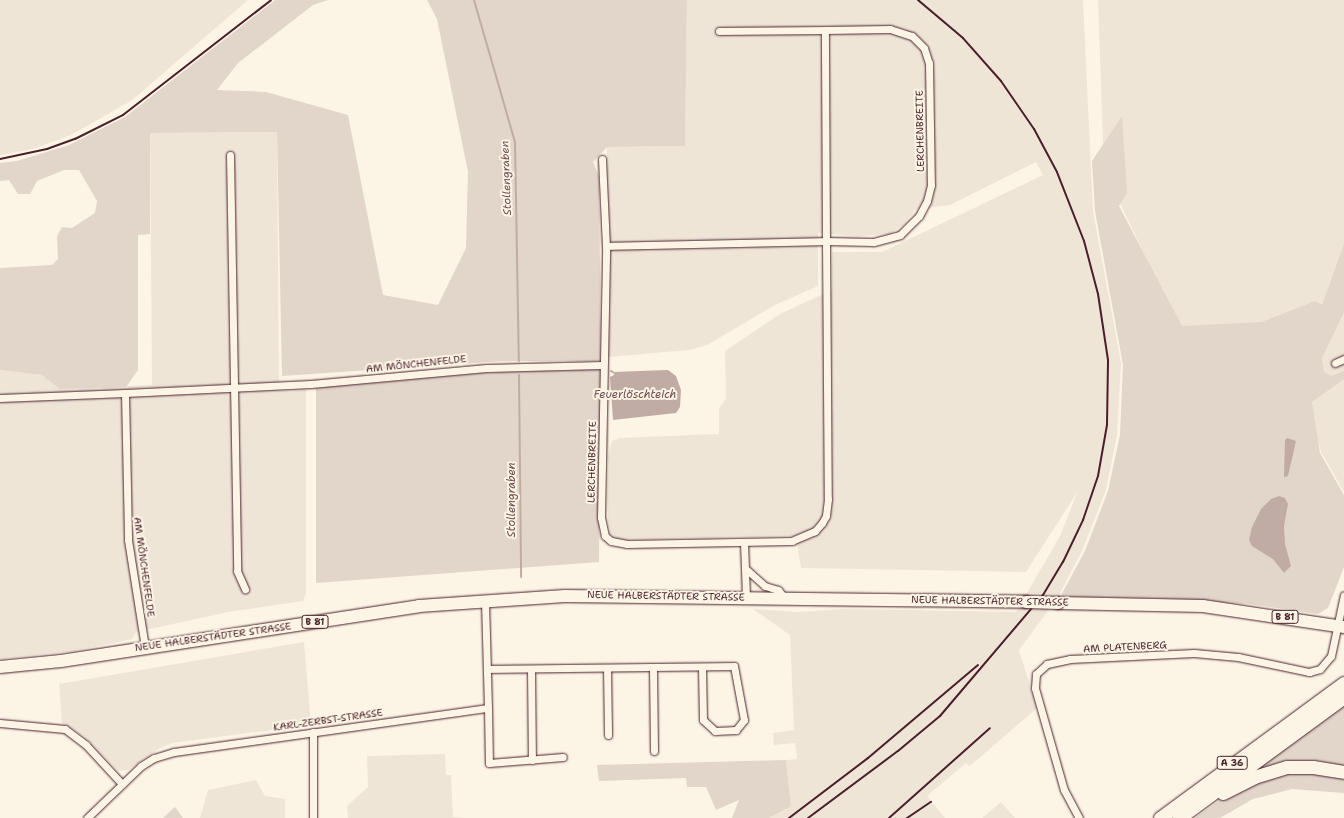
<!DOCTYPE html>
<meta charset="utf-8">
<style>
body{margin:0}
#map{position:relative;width:1344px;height:818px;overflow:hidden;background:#fcf5e5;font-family:"Shantell Sans",sans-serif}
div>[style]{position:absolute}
.built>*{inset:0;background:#eee5d7}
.green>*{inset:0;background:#e2d5ca}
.water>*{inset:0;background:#c0aca5}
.stream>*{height:2px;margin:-1px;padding:0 1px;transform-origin:1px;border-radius:1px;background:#c0aca5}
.roads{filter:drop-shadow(0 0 1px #4a1f2b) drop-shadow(0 0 1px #4a1f2b)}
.street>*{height:7px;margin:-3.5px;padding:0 3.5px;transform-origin:3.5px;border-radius:3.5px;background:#fcf5e5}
.primary>*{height:12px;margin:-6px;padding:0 6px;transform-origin:6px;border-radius:6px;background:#fcf5e5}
.highway>*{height:13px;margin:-6.5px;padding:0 6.5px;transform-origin:6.5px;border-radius:6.5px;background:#fcf5e5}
.rail>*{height:2px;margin:-1px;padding:0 1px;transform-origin:1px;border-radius:1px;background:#4a1f2b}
.bridges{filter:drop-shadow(0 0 1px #4a1f2b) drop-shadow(0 0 1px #4a1f2b)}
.primary-bridge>*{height:12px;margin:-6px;padding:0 6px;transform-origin:6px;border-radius:6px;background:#fcf5e5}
span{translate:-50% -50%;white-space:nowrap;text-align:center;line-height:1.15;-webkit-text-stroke:4px #fcf5e5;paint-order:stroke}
.shield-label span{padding:1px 3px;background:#fcf5e5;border:1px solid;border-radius:3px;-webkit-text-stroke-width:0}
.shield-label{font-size:9px;color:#4a1f2b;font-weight:700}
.street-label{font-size:10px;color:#4a1f2b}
.water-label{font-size:11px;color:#6d4950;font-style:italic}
</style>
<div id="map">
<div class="built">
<i style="clip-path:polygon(0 0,248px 0,131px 101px,71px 135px,33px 149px,0 155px)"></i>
<i style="clip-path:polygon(687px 0,1083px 0,1093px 211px,1121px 363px,1117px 435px,1106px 490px,1082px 551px,1058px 597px,1019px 650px,1037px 708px,970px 766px,966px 763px,927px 796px,945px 818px,769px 818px,791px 806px,786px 760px,797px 759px,795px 743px,774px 745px,773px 733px,794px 730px,790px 635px,753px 609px,798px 612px,845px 609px,1016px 612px,1060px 536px,1078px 491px,1026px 572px,801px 568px,796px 536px,619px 540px,611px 534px,608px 522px,608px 456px,612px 441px,620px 438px,719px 434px,719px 409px,726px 398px,725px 351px,780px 314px,832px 290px,832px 252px,882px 252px,1043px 175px,1036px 162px,950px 205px,916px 209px,904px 224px,889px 234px,859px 236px,818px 233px,818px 286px,775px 305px,707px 345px,689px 350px,608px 357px,607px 147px,685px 146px)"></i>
<i style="clip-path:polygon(1098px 0,1344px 0,1344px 492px,1321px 452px,1315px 429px,1180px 330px,1112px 186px,1103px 142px)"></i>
<i style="clip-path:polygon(277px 132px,279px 391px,306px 390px,306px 593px,303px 601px,228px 612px,136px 632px,132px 639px,75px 651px,0 659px,0 370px,42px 375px,61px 389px,152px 385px,150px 133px)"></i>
<i style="clip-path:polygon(304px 642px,311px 725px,172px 743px,160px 748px,128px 770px,118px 771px,84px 736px,62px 723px,59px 684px)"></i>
<i style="clip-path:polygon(445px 754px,446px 775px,451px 775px,453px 817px,466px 818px,348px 818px,347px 806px,368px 787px,367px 756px)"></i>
<i style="clip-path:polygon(256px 780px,265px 796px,285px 799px,285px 818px,200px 818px,208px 790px)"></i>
<i style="clip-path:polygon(1001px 802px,1015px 818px,982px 818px)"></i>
</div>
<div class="green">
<i style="clip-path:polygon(275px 0,328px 0,313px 5px,238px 63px,217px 90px,266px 92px,348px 115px,383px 295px,438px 305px,466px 248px,468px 172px,437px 19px,427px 0,687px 0,685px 146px,607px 147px,593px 162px,599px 177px,601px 361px,503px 361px,282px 376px,277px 132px,150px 133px,150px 234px,138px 235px,138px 370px,126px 387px,60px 389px,42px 375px,0 370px,0 268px,52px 265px,58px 259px,57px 236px,62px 227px,72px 228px,95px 213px,97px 201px,79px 170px,64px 170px,37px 181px,30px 194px,18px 194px,9px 180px,0 181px,0 163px,17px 161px,69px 145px,125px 117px)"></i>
<i style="clip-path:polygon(1122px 116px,1127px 193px,1119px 206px,1182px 326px,1262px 322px,1315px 301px,1322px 305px,1344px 244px,1344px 312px,1322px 358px,1324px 372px,1332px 376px,1344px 371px,1344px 379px,1312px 402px,1320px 453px,1344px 495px,1344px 567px,1328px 608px,1318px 614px,1249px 604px,1060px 597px,1085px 551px,1108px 491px,1120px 435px,1123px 365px,1095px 211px,1092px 161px)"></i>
<i style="clip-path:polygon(601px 368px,599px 562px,316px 583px,316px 388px,449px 374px)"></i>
<i style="clip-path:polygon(1344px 706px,1344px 769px,1251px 771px)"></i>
<i style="clip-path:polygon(786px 760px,791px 806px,769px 818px,732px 818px,739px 800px,716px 810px,706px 787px,687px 787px,686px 778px,599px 781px,597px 765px)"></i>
<i style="clip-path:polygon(1305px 771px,1344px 777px,1344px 793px,1292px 789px,1253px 799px,1220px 818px,1195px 818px,1227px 795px,1258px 780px,1285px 773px)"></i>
<i style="clip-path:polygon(175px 807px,183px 818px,163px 818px)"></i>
</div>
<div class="water">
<i style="clip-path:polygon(668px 370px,676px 376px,681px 390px,680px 407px,676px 413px,613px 420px,610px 377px,614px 375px,613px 372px)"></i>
<i style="clip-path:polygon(1287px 438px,1296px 441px,1288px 476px,1284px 477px,1285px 440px)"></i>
<i style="clip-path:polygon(1279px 496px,1285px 498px,1288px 504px,1284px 526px,1285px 544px,1291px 566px,1284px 573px,1273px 559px,1252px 546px,1249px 540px,1252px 527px,1261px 509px,1271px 499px)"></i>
</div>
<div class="stream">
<i style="left:474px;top:0;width:148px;rotate:73.9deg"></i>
<i style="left:515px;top:142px;width:219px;rotate:89deg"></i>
<i style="left:611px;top:371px;width:2px;rotate:27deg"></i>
<i style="left:519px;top:375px;width:202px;rotate:89.4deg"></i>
</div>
<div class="roads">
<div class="street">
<i style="left:890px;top:29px;width:23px;rotate:18deg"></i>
<i style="left:912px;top:36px;width:17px;rotate:45deg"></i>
<i style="left:924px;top:48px;width:16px;rotate:72deg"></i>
<i style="left:929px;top:63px;width:122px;rotate:89.1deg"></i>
<i style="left:931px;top:185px;width:16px;rotate:104deg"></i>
<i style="left:927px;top:201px;width:17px;rotate:118deg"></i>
<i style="left:919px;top:216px;width:27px;rotate:135deg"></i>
<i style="left:900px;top:235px;width:28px;rotate:165deg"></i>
<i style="left:873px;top:242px;width:47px;rotate:-178.8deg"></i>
<i style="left:826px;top:241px;width:211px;rotate:-90.3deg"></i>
<i style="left:825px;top:30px;width:65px;rotate:-0.9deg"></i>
<i style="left:719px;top:31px;width:106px;rotate:-0.5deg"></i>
<i style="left:230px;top:155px;width:416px;rotate:89deg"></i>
<i style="left:237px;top:571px;width:20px;rotate:66deg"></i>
<i style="left:602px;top:159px;width:87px;rotate:87.4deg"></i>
<i style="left:826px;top:241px;width:258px;rotate:89.6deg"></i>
<i style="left:828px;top:499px;width:17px;rotate:97deg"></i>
<i style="left:826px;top:516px;width:8px;rotate:120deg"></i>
<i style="left:822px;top:523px;width:11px;rotate:131deg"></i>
<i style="left:815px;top:531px;width:25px;rotate:157deg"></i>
<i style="left:792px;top:541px;width:165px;rotate:179deg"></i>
<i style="left:627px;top:544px;width:16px;rotate:-169deg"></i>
<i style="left:611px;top:541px;width:8px;rotate:-140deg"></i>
<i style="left:605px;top:536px;width:19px;rotate:-102deg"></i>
<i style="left:601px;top:517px;width:271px;rotate:-88.9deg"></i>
<i style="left:606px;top:246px;width:220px;rotate:-1.3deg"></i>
<i style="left:1335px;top:363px;width:10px;rotate:-24deg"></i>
<i style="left:125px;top:393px;width:186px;rotate:-2.8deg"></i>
<i style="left:311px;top:384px;width:176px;rotate:-5.2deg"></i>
<i style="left:486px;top:368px;width:116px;rotate:-1.5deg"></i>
<i style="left:0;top:398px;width:125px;rotate:-2.3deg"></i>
<i style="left:125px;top:393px;width:147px;rotate:88.8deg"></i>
<i style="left:128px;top:540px;width:108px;rotate:81deg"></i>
<i style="left:744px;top:542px;width:55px;rotate:87.9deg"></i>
<i style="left:746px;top:569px;width:25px;rotate:42deg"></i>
<i style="left:765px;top:586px;width:14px;rotate:17deg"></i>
<i style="left:778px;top:590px;width:11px;rotate:49deg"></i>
<i style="left:607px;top:668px;width:67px;rotate:89.1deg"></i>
<i style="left:653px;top:668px;width:83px;rotate:89.3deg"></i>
<i style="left:487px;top:669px;width:247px;rotate:-0.7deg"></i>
<i style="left:734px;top:666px;width:55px;rotate:79.5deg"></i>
<i style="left:744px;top:720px;width:13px;rotate:129deg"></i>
<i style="left:736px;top:730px;width:21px;rotate:177deg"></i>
<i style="left:715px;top:731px;width:16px;rotate:-137deg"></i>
<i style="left:703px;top:720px;width:51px;rotate:-91.1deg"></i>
<i style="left:531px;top:669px;width:91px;rotate:89.4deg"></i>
<i style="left:488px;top:708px;width:55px;rotate:89deg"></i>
<i style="left:489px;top:763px;width:74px;rotate:-4.6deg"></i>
<i style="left:0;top:723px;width:65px;rotate:5.3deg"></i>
<i style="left:65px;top:729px;width:26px;rotate:37deg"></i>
<i style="left:86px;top:745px;width:53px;rotate:47.3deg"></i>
<i style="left:313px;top:732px;width:86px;rotate:90deg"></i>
<i style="left:87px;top:818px;width:75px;rotate:-43.9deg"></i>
<i style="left:141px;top:766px;width:15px;rotate:-32deg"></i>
<i style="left:154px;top:758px;width:21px;rotate:-17deg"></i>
<i style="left:174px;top:752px;width:317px;rotate:-8deg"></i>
<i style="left:488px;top:708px;width:107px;rotate:-91.6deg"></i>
<i style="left:1079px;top:818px;width:32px;rotate:-118deg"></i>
<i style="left:1064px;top:790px;width:106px;rotate:-105.9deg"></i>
<i style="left:1035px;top:688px;width:14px;rotate:-86deg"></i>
<i style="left:1036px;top:674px;width:15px;rotate:-42deg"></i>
<i style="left:1047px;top:664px;width:24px;rotate:-12deg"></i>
<i style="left:1070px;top:659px;width:124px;rotate:-2.8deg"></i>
<i style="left:1194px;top:653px;width:44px;rotate:5.2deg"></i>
<i style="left:1238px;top:657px;width:73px;rotate:11.9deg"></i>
<i style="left:1309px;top:672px;width:11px;rotate:-15deg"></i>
<i style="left:1320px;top:669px;width:17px;rotate:-50deg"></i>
<i style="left:1331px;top:656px;width:62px;rotate:-78deg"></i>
</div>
<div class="primary">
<i style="left:1058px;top:603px;width:145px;rotate:1.2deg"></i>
<i style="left:1203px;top:606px;width:143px;rotate:8.5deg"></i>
<i style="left:0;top:667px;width:61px;rotate:-5.6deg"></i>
<i style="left:61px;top:661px;width:362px;rotate:-8.7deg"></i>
<i style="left:419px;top:606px;width:146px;rotate:-3.9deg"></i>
<i style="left:565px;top:596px;width:461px;rotate:0.7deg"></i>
</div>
<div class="highway">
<i style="left:1223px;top:793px;width:35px;rotate:-27deg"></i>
<i style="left:1254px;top:777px;width:34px;rotate:-17deg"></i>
<i style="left:1287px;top:767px;width:26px"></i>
<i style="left:1313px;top:767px;width:31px;rotate:9deg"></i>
<i style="left:1160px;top:818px;width:228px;rotate:-36.3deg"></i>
<i style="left:1179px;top:818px;width:205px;rotate:-36.3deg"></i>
</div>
</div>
<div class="rail">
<i style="left:0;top:159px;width:48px;rotate:-12deg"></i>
<i style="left:47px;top:149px;width:30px;rotate:-20deg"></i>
<i style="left:75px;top:139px;width:54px;rotate:-26.6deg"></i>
<i style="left:123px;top:115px;width:187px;rotate:-37.8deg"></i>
<i style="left:789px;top:818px;width:99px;rotate:-37.2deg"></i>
<i style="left:868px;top:758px;width:144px;rotate:-40.2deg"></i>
<i style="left:808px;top:818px;width:112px;rotate:-36.7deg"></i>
<i style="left:898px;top:751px;width:55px;rotate:-39.8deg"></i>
<i style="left:940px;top:716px;width:159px;rotate:-49.6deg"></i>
<i style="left:1043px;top:595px;width:39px;rotate:-59deg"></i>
<i style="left:1063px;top:562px;width:47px;rotate:-64.5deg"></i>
<i style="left:1083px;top:520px;width:46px;rotate:-71.2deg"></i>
<i style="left:1098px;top:476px;width:52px;rotate:-80deg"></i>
<i style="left:1107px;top:425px;width:65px;rotate:-89.1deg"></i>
<i style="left:1108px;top:360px;width:67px;rotate:-98.6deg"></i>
<i style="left:1098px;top:294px;width:55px;rotate:-104.8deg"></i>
<i style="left:1084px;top:241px;width:74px;rotate:-111.4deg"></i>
<i style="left:1057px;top:172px;width:49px;rotate:-118.1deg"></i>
<i style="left:1034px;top:129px;width:58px;rotate:-124.5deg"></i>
<i style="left:1001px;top:81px;width:57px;rotate:-131.5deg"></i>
<i style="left:963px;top:38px;width:59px;rotate:-139.8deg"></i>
<i style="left:889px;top:818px;width:135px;rotate:-41.7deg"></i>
<i style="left:907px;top:818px;width:29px;rotate:-34deg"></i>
</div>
<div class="bridges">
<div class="primary-bridge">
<i style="left:1026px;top:602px;width:32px;rotate:2deg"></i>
</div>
</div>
<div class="shield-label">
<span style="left:1285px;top:617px">B 81</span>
<span style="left:315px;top:622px">B 81</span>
<span style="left:1232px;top:763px">A 36</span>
</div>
<div class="street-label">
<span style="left:920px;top:131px;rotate:-91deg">LERCHENBREITE</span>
<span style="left:416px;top:364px;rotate:-6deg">AM MÖNCHENFELDE</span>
<span style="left:592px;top:462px;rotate:-89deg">LERCHENBREITE</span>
<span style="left:144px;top:567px;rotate:82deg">AM MÖNCHENFELDE</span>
<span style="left:666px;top:596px;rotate:1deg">NEUE HALBERSTÄDTER STRASSE</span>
<span style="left:990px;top:601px;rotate:1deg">NEUE HALBERSTÄDTER STRASSE</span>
<span style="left:213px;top:637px;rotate:-8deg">NEUE HALBERSTÄDTER STRASSE</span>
<span style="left:1125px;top:647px;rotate:-3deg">AM PLATENBERG</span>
<span style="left:328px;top:720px;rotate:-8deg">KARL-ZERBST-STRASSE</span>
</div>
<div class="water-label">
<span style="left:507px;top:178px;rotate:-92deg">Stollengraben</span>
<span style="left:635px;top:395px">Feuerlöschteich</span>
<span style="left:512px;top:500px;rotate:-90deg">Stollengraben</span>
</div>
</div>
